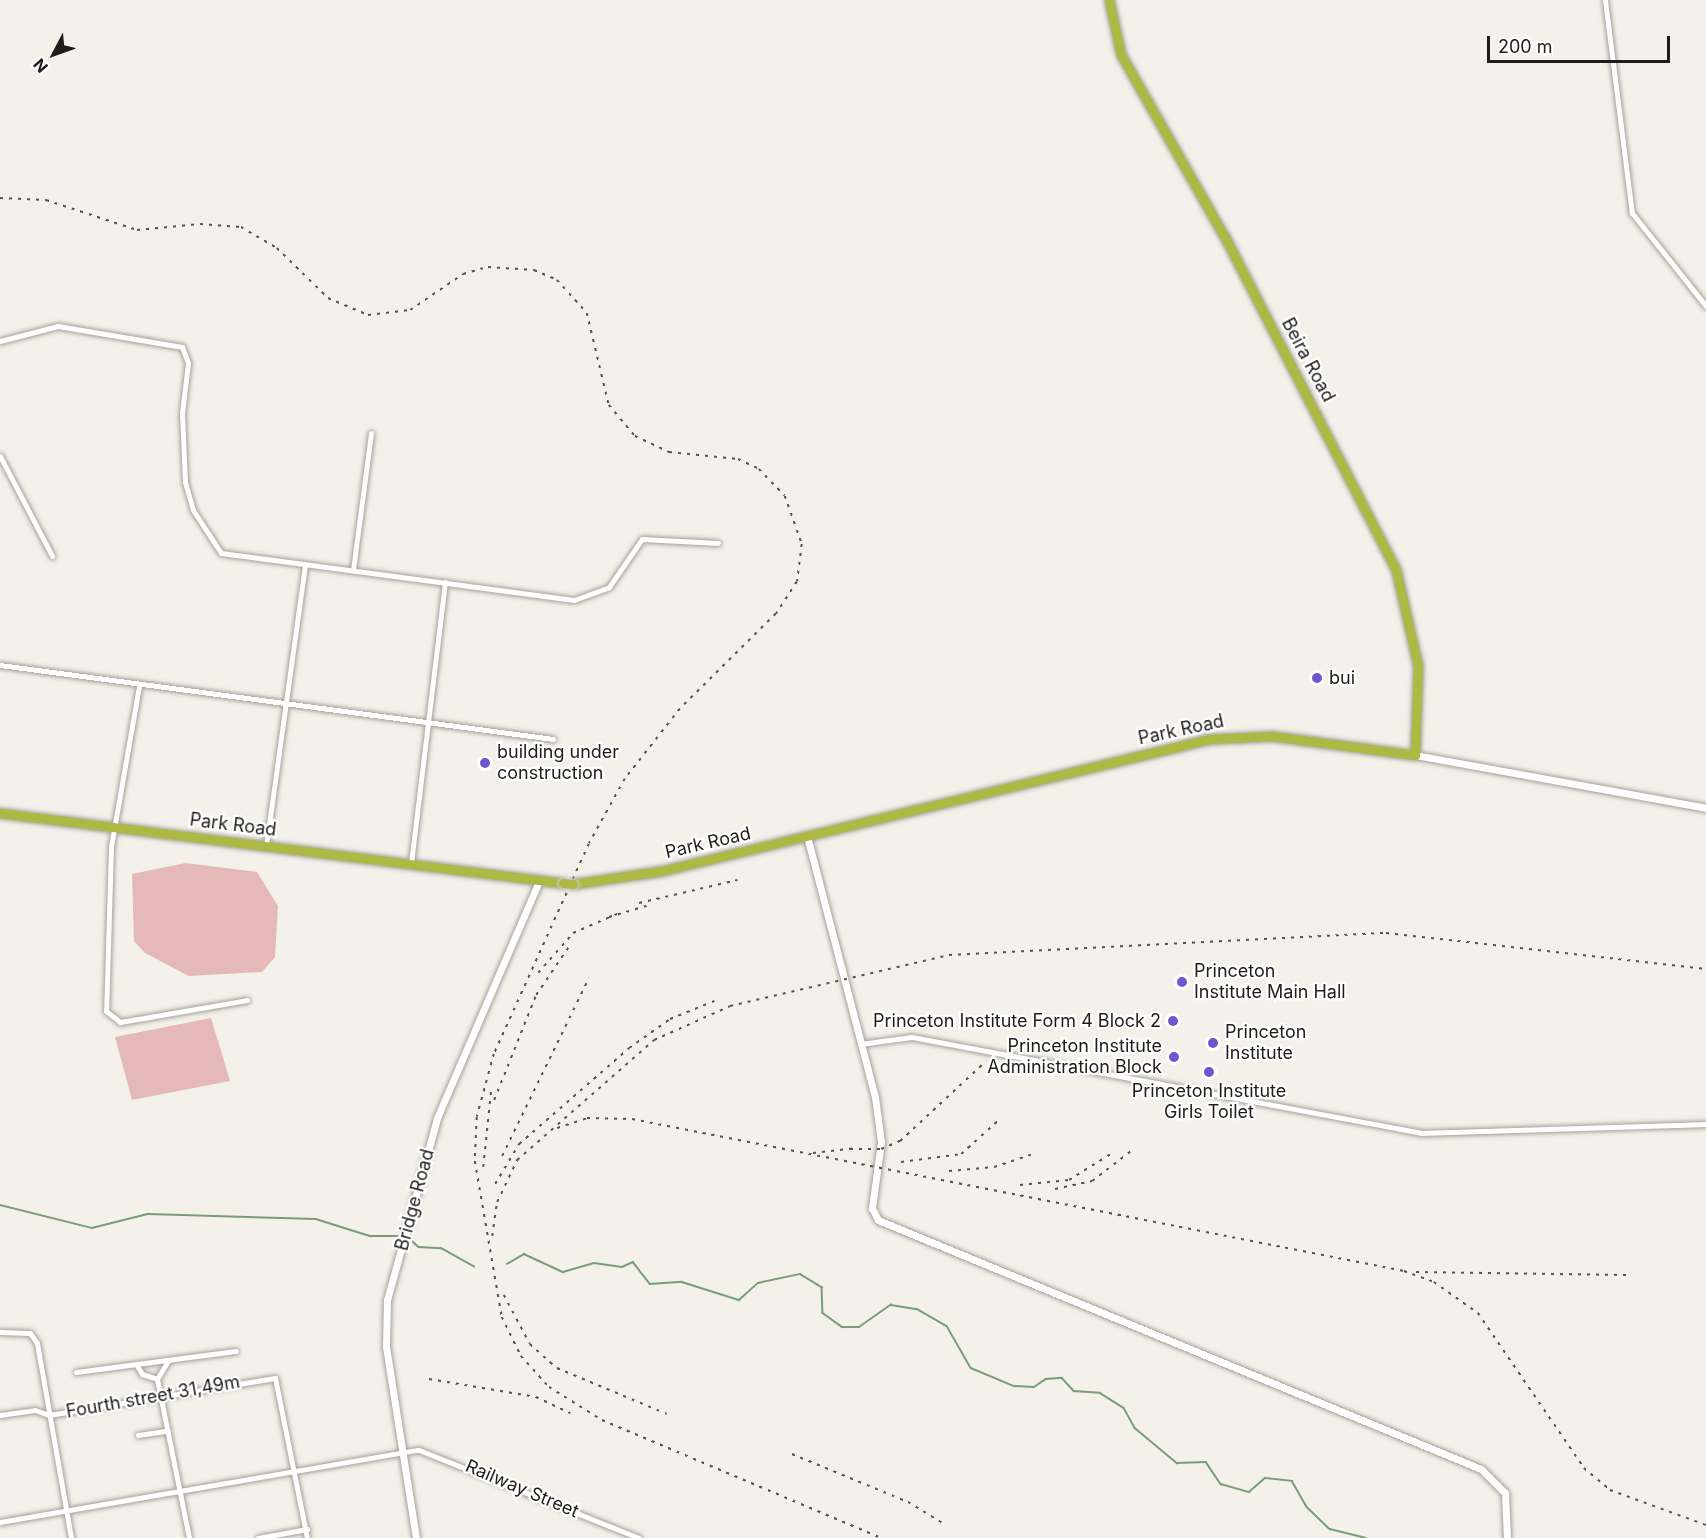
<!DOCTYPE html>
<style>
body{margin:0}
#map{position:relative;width:1706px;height:1538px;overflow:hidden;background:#f4f1ea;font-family:Inter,sans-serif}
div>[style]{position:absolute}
.green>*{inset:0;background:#e4b9b7}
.stream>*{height:1.5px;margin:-0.75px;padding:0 0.75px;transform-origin:0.75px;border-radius:0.75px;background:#789d7a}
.roads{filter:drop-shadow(0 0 2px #a5a19b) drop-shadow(0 0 2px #a5a19b)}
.street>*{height:5px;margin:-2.5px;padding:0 2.5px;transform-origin:2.5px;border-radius:2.5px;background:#fff}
.secondary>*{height:7px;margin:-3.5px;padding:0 3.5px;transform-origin:3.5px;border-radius:3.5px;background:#fff}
.highway>*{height:9px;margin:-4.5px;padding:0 4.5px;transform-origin:4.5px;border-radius:4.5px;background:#adb942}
.rail>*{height:1.5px;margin-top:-0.75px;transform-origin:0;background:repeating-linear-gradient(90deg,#54524f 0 3px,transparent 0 9px)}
.bridges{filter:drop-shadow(0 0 2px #cecdcd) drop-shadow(0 0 2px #cecdcd)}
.highway-bridge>*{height:9px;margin:-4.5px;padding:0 4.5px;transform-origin:4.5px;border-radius:4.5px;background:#adb942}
.dots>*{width:16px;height:16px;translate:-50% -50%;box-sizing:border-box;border:3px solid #fff;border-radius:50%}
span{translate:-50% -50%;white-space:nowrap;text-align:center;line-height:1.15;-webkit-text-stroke:4.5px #fff;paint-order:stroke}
.street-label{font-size:18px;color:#1e1d1b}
.poi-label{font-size:18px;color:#1e1d1b}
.left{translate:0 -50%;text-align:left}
.right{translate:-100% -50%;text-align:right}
.north{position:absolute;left:24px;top:24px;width:60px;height:60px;-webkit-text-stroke:4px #fff;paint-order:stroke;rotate:229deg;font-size:16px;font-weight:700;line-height:24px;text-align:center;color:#1e1d1b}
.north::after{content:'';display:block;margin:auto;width:21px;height:27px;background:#1e1d1b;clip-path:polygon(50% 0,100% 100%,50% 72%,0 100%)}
.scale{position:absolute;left:1487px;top:36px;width:183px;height:27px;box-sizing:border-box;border:3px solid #1e1d1b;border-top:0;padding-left:8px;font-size:18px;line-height:21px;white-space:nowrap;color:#1e1d1b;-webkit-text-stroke:4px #fff;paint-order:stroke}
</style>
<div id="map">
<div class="green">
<i style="clip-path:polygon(186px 863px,257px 872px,278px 906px,275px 957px,262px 972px,189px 976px,145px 953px,134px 941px,132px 874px)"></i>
<i style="clip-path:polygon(211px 1018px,230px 1081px,132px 1100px,115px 1037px)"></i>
</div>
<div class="stream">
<i style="left:0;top:1205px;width:95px;rotate:14deg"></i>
<i style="left:92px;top:1228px;width:58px;rotate:-14deg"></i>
<i style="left:148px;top:1214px;width:168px;rotate:1.7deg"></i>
<i style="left:316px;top:1219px;width:57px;rotate:17.5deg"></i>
<i style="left:370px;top:1236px;width:32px"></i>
<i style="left:407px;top:1236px;width:16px;rotate:43deg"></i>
<i style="left:419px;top:1247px;width:22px;rotate:3deg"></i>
<i style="left:441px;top:1248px;width:38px;rotate:29deg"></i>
<i style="left:507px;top:1264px;width:20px;rotate:-30deg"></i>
<i style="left:524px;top:1254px;width:43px;rotate:24.8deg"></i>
<i style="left:563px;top:1272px;width:32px;rotate:-16deg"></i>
<i style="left:594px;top:1263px;width:28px;rotate:8deg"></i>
<i style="left:622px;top:1267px;width:12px;rotate:-24deg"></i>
<i style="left:633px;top:1262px;width:28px;rotate:52deg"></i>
<i style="left:650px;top:1284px;width:32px;rotate:-4deg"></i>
<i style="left:682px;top:1282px;width:60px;rotate:17.5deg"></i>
<i style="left:739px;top:1300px;width:25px;rotate:-42deg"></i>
<i style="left:758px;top:1283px;width:43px;rotate:-12.1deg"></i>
<i style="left:800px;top:1274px;width:26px;rotate:31deg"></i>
<i style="left:822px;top:1287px;width:26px;rotate:88deg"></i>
<i style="left:823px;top:1313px;width:24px;rotate:36deg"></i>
<i style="left:842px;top:1327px;width:17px"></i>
<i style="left:859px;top:1327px;width:39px;rotate:-35deg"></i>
<i style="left:891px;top:1305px;width:26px;rotate:9deg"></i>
<i style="left:917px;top:1309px;width:34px;rotate:30deg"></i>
<i style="left:947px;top:1326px;width:48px;rotate:60.3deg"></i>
<i style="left:971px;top:1368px;width:47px;rotate:22.7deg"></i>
<i style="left:1014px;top:1386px;width:20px;rotate:3deg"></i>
<i style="left:1034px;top:1387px;width:14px;rotate:-34deg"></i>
<i style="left:1046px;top:1379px;width:16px;rotate:-4deg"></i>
<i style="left:1062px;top:1378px;width:18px;rotate:47deg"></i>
<i style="left:1074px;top:1391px;width:26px;rotate:4deg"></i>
<i style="left:1100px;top:1393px;width:28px;rotate:32deg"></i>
<i style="left:1124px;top:1408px;width:23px;rotate:61deg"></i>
<i style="left:1135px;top:1428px;width:55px;rotate:39.8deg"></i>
<i style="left:1177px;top:1463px;width:29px;rotate:-2deg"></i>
<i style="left:1206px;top:1462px;width:27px;rotate:56deg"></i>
<i style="left:1221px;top:1484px;width:29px;rotate:16deg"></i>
<i style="left:1249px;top:1492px;width:21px;rotate:-41deg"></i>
<i style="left:1265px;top:1478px;width:27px;rotate:6deg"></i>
<i style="left:1292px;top:1481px;width:30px;rotate:60deg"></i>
<i style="left:1307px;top:1507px;width:32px;rotate:44deg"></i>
<i style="left:1330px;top:1529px;width:37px;rotate:14deg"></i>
</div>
<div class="roads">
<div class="street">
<i style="left:1605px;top:0;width:215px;rotate:82.8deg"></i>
<i style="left:1632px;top:213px;width:119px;rotate:51.5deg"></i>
<i style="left:0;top:341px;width:60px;rotate:-14.5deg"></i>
<i style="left:58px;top:326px;width:126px;rotate:9.6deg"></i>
<i style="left:182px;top:347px;width:17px;rotate:69deg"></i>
<i style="left:188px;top:363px;width:50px;rotate:96.8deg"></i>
<i style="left:182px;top:413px;width:69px;rotate:87.5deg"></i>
<i style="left:185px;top:482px;width:29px;rotate:74deg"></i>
<i style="left:193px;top:510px;width:51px;rotate:56.9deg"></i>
<i style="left:221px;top:553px;width:356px;rotate:7.6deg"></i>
<i style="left:574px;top:600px;width:37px;rotate:-20deg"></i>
<i style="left:609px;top:587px;width:58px;rotate:-55.5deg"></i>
<i style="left:642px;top:539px;width:76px;rotate:3deg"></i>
<i style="left:0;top:456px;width:113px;rotate:62.5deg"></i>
<i style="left:353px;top:570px;width:138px;rotate:-82.5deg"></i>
<i style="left:0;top:665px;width:558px;rotate:7.62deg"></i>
<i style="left:139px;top:686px;width:163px;rotate:99.9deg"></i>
<i style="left:111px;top:847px;width:164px;rotate:91.7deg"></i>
<i style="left:106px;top:1011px;width:18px;rotate:38deg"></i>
<i style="left:120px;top:1022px;width:129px;rotate:-9.8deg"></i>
<i style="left:266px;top:846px;width:284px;rotate:-82.1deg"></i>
<i style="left:411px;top:863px;width:283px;rotate:-83.1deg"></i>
<i style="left:860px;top:1044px;width:52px;rotate:-7.7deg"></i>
<i style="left:912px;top:1037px;width:519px;rotate:10.66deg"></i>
<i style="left:1422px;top:1133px;width:284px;rotate:-1.8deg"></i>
<i style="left:0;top:1332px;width:30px;rotate:2deg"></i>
<i style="left:30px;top:1333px;width:12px;rotate:55deg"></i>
<i style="left:37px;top:1343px;width:198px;rotate:80.1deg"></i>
<i style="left:136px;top:1364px;width:12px;rotate:59deg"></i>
<i style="left:142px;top:1374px;width:16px;rotate:18deg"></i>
<i style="left:157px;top:1379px;width:21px;rotate:-59deg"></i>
<i style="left:76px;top:1372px;width:161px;rotate:-7.5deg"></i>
<i style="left:157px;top:1379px;width:162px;rotate:78.6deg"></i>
<i style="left:0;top:1415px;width:35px;rotate:-8deg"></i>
<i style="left:35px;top:1410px;width:15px;rotate:20deg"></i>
<i style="left:49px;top:1415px;width:229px;rotate:-9.3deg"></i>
<i style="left:275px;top:1378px;width:163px;rotate:78.7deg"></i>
<i style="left:138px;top:1435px;width:30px;rotate:-8deg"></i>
<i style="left:0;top:1522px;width:425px;rotate:-9.8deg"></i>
<i style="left:419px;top:1450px;width:237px;rotate:21.8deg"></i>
<i style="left:258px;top:1538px;width:50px;rotate:-10.4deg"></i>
</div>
<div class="secondary">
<i style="left:1415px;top:755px;width:296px;rotate:10.3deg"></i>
<i style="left:807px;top:836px;width:270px;rotate:75.4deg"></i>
<i style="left:875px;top:1097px;width:45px;rotate:82.4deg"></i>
<i style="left:881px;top:1142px;width:67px;rotate:97.8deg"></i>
<i style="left:872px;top:1208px;width:13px;rotate:63deg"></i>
<i style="left:878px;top:1220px;width:652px;rotate:22.44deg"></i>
<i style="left:1481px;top:1469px;width:34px;rotate:45deg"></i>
<i style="left:1505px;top:1493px;width:45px;rotate:87.5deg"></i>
<i style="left:416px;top:1538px;width:194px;rotate:-98.9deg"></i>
<i style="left:386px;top:1346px;width:46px;rotate:-88.8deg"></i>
<i style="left:387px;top:1300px;width:189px;rotate:-74.6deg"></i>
<i style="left:437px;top:1118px;width:258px;rotate:-66.7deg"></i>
</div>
<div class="highway">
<i style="left:0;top:813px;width:567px;rotate:7.09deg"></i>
<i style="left:573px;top:884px;width:89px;rotate:-8.4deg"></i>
<i style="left:661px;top:871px;width:564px;rotate:-13.54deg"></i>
<i style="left:1209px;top:739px;width:63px;rotate:-2.7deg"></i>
<i style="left:1272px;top:736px;width:144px;rotate:7.6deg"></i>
<i style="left:1415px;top:755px;width:89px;rotate:-88.1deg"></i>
<i style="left:1418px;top:666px;width:98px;rotate:-102.9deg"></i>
<i style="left:1396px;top:570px;width:376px;rotate:-117.2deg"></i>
<i style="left:1224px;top:236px;width:208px;rotate:-119.6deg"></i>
<i style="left:1121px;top:55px;width:56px;rotate:-102.3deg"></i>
</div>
</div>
<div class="rail">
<i style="left:0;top:198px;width:46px;rotate:2.5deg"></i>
<i style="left:46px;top:200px;width:96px;rotate:18.2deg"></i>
<i style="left:137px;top:230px;width:63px;rotate:-5.4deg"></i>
<i style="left:200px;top:224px;width:41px;rotate:4.2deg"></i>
<i style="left:241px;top:227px;width:42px;rotate:30.3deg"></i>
<i style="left:277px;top:248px;width:71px;rotate:44.4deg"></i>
<i style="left:328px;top:298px;width:43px;rotate:23deg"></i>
<i style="left:368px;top:315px;width:42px;rotate:-6.8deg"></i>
<i style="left:410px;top:310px;width:64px;rotate:-34.2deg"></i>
<i style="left:463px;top:274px;width:26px;rotate:-16deg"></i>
<i style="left:488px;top:267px;width:46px;rotate:3.7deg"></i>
<i style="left:534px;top:270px;width:25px;rotate:23deg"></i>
<i style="left:557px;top:280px;width:45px;rotate:47.7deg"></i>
<i style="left:587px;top:313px;width:95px;rotate:76.6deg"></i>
<i style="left:609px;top:405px;width:40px;rotate:50deg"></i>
<i style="left:635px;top:436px;width:38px;rotate:25deg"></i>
<i style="left:669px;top:452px;width:69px;rotate:5.8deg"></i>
<i style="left:738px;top:459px;width:23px;rotate:25deg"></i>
<i style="left:759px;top:469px;width:37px;rotate:46deg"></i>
<i style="left:785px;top:496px;width:51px;rotate:70.5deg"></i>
<i style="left:802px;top:544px;width:38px;rotate:97deg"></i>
<i style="left:797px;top:582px;width:38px;rotate:123deg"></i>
<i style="left:776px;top:614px;width:135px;rotate:135.3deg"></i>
<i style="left:680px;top:709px;width:89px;rotate:128.2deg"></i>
<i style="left:625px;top:779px;width:74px;rotate:119deg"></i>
<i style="left:589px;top:844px;width:230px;rotate:114.3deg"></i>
<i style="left:494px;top:1054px;width:65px;rotate:105.1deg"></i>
<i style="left:477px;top:1117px;width:44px;rotate:92.6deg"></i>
<i style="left:475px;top:1161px;width:158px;rotate:80.2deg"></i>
<i style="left:502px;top:1317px;width:43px;rotate:64deg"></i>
<i style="left:521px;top:1356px;width:42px;rotate:47.9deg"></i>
<i style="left:549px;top:1387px;width:62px;rotate:31.9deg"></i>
<i style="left:602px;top:1420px;width:304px;rotate:22.9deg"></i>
<i style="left:639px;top:903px;width:101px;rotate:-13.2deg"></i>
<i style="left:609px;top:917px;width:42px;rotate:-16.7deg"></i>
<i style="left:538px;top:973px;width:53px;rotate:-48.8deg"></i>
<i style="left:573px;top:933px;width:48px;rotate:-23.4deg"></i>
<i style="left:494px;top:1100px;width:113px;rotate:-68.2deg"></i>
<i style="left:536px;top:995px;width:60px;rotate:-55.8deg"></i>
<i style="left:557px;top:1128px;width:32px;rotate:-18deg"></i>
<i style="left:587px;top:1118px;width:45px;rotate:1.3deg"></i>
<i style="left:632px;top:1119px;width:787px;rotate:11.14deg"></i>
<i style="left:1404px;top:1271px;width:32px;rotate:20deg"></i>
<i style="left:1434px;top:1282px;width:54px;rotate:35.2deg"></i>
<i style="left:1478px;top:1313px;width:188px;rotate:55.6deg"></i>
<i style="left:1584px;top:1468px;width:34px;rotate:40deg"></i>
<i style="left:1610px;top:1490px;width:102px;rotate:20deg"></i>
<i style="left:850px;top:1149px;width:31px"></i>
<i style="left:881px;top:1149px;width:21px;rotate:-23deg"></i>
<i style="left:900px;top:1141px;width:117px;rotate:-42.9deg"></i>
<i style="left:813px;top:1153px;width:44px;rotate:-6.5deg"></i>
<i style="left:502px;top:1156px;width:198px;rotate:-64deg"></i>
<i style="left:901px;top:1162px;width:61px;rotate:-7.6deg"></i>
<i style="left:961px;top:1154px;width:54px;rotate:-42deg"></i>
<i style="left:483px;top:1167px;width:77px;rotate:-84.1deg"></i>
<i style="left:949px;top:1171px;width:45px;rotate:-5.1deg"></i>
<i style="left:994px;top:1167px;width:44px;rotate:-18.4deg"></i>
<i style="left:495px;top:1184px;width:47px;rotate:-59deg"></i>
<i style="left:519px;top:1144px;width:146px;rotate:-41.1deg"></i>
<i style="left:629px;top:1048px;width:50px;rotate:-35.3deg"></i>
<i style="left:670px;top:1019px;width:48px;rotate:-22.2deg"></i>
<i style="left:1020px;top:1185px;width:49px;rotate:-5.8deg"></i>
<i style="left:1069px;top:1180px;width:53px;rotate:-31.9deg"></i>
<i style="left:1055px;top:1189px;width:38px;rotate:-12deg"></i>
<i style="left:1092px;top:1181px;width:49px;rotate:-37.6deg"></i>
<i style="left:492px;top:1236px;width:34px;rotate:-82deg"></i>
<i style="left:497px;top:1202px;width:47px;rotate:-64.5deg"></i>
<i style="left:517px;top:1160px;width:182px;rotate:-41.2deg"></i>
<i style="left:654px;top:1040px;width:83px;rotate:-24.1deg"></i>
<i style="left:730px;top:1006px;width:225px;rotate:-13.1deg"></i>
<i style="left:949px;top:955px;width:438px;rotate:-2.9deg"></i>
<i style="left:1386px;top:933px;width:322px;rotate:6.4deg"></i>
<i style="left:1416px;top:1272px;width:210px;rotate:0.8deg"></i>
<i style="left:504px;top:1295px;width:55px;rotate:62deg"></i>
<i style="left:530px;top:1344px;width:36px;rotate:42deg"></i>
<i style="left:557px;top:1368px;width:119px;rotate:22.7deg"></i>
<i style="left:429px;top:1379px;width:109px;rotate:9.5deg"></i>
<i style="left:536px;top:1397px;width:38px;rotate:25deg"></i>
<i style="left:792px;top:1454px;width:126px;rotate:22.5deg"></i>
<i style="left:908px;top:1502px;width:44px;rotate:31.2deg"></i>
</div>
<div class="bridges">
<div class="highway-bridge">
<i style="left:563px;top:883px;width:10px;rotate:6deg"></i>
</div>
</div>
<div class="dots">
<i style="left:1317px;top:678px;background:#6f56d0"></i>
<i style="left:485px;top:763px;background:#6f56d0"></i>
<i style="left:1182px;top:982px;background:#6f56d0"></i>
<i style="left:1173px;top:1021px;background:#6f56d0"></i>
<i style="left:1213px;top:1043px;background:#6f56d0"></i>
<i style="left:1174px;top:1057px;background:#6f56d0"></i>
<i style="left:1209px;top:1072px;background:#6f56d0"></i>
</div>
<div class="street-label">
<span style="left:1308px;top:360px;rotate:62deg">Beira Road</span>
<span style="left:1181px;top:730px;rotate:-12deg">Park Road</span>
<span style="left:233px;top:825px;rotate:7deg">Park Road</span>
<span style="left:708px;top:843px;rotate:-13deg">Park Road</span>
<span style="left:415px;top:1200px;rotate:-75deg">Bridge Road</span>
<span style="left:153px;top:1397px;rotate:-10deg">Fourth street 31,49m</span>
<span style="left:522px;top:1489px;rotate:23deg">Railway Street</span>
</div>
<div class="poi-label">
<span class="left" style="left:1329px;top:678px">bui</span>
<span class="left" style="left:497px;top:763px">building under<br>construction</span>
<span class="left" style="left:1194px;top:982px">Princeton<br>Institute Main Hall</span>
<span class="right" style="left:1161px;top:1021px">Princeton Institute Form 4 Block 2</span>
<span class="left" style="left:1225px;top:1043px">Princeton<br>Institute</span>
<span class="right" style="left:1162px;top:1057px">Princeton Institute<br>Administration Block</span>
<span style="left:1209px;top:1102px">Princeton Institute<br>Girls Toilet</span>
</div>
<div class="north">N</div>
<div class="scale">200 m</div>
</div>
